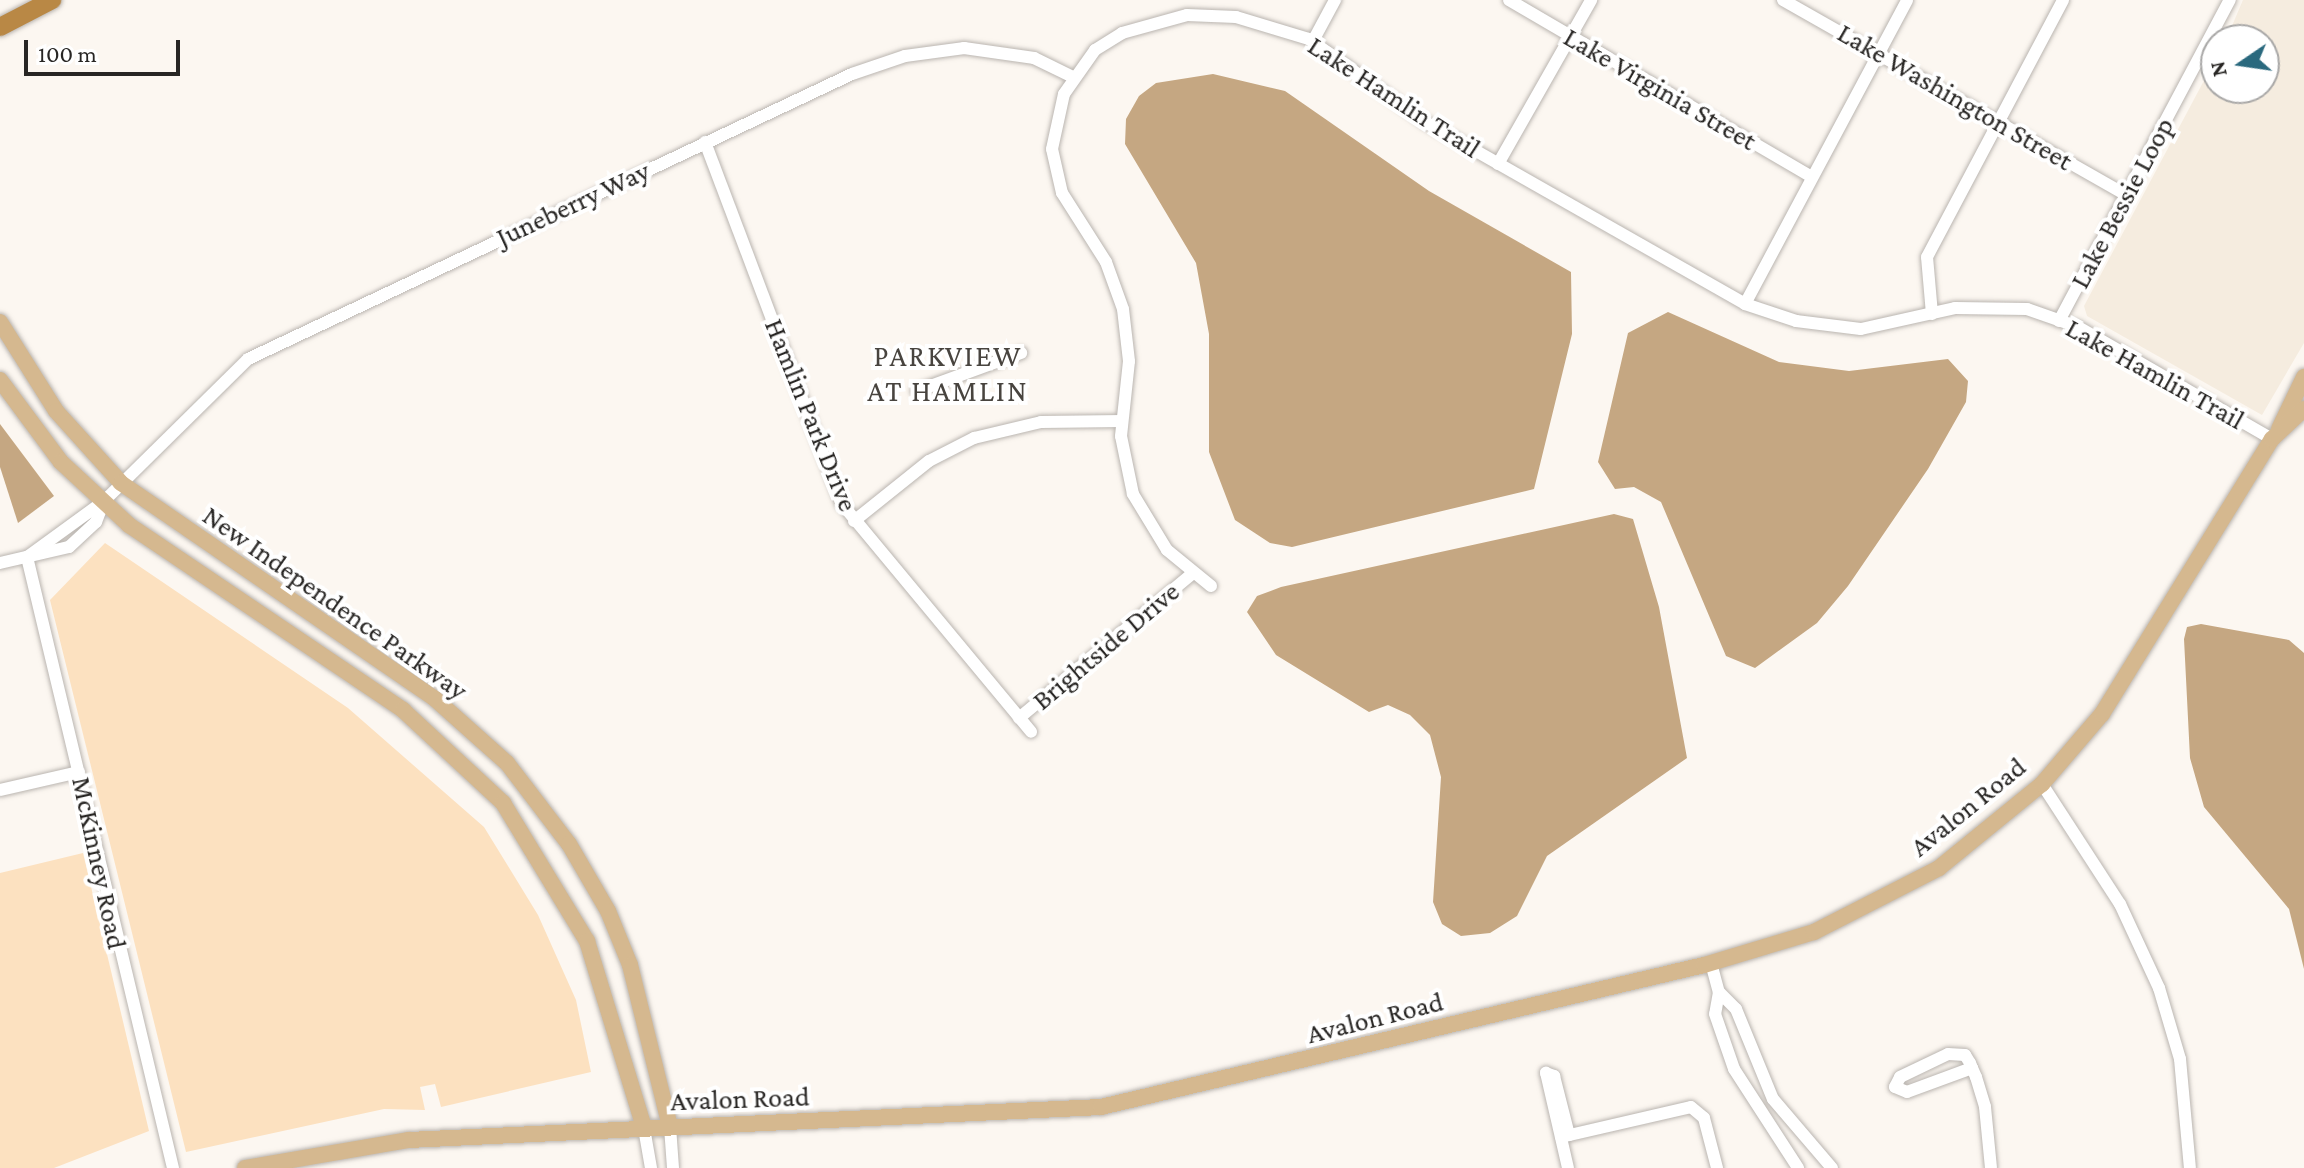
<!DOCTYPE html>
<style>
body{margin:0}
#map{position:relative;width:2304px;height:1168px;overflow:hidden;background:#fcf7f1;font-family:"Crimson Pro",serif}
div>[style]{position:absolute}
.built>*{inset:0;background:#f5ecdf}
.green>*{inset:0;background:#fce1c0}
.water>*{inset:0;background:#c5a782}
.roads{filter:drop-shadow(0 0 2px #bab5b0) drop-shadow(0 0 2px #bab5b0)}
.minor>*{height:12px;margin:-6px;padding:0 6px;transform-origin:6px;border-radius:6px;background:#fff}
.major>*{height:16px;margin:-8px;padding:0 8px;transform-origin:8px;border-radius:8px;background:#d5b88f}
.highway>*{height:18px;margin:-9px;padding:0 9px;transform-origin:9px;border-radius:9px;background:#b98845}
span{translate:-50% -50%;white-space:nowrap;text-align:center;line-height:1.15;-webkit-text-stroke:8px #fff;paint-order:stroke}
.street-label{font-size:28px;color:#282624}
.neighbourhood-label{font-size:30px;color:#48443f;letter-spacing:2px}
.north{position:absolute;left:2200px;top:24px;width:80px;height:80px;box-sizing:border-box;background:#fff;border:2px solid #a9a8a7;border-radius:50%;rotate:257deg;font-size:22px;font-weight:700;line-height:32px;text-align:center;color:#282624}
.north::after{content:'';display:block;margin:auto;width:28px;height:36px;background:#2a697e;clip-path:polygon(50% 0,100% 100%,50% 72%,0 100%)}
.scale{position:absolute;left:24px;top:40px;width:156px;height:36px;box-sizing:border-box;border:4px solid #282624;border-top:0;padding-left:10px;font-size:24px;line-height:28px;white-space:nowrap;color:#282624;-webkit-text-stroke:6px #fff;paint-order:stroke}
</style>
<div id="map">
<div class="built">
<i style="clip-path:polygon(2243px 0,2304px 0,2304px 343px,2262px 415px,2087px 316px,2084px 306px,2216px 58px,2216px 88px,2264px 88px,2264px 40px,2226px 40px)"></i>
</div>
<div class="green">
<i style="clip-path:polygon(105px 543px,348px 708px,484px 827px,538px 915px,576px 1000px,591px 1072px,441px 1107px,435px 1084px,420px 1087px,425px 1110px,384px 1109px,186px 1152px,50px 600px)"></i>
<i style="clip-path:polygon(83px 853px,149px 1131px,54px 1168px,0 1168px,0 873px)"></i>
</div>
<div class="water">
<i style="clip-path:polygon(1213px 74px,1285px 91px,1429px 191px,1571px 272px,1572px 334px,1534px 489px,1292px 547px,1270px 543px,1235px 520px,1209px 452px,1209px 334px,1196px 263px,1125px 144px,1126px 119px,1139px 96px,1156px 83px)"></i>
<i style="clip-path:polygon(1668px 312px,1779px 362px,1849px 371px,1948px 359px,1968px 381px,1966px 402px,1928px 469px,1848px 586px,1817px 623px,1755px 668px,1726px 656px,1661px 502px,1634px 487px,1615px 489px,1598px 462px,1628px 333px)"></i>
<i style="clip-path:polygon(0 424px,54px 496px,18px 523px,0 467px)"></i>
<i style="clip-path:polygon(1614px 514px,1633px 519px,1659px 607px,1687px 758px,1547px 856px,1517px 916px,1490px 933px,1461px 936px,1442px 924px,1433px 902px,1441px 777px,1430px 735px,1410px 715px,1388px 705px,1369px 712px,1276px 655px,1247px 612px,1257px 596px,1281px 587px)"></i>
<i style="clip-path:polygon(2201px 624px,2289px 640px,2304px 653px,2304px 969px,2289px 909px,2204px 807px,2190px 758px,2184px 639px,2187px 627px)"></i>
</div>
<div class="roads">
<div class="minor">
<i style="left:1509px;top:0;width:351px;rotate:30.3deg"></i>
<i style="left:1783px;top:0;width:395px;rotate:29.6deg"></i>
<i style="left:1313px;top:41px;width:47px;rotate:-61.8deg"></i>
<i style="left:705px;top:142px;width:387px;rotate:69.3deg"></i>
<i style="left:842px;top:504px;width:296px;rotate:50.3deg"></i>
<i style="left:1498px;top:164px;width:189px;rotate:-60.4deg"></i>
<i style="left:1745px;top:304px;width:344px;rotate:-61.9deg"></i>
<i style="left:1932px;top:314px;width:57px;rotate:-95deg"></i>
<i style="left:1927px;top:257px;width:291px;rotate:-62.1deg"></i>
<i style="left:2059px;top:321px;width:364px;rotate:-62deg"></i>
<i style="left:917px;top:391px;width:111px;rotate:-20.1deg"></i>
<i style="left:854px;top:521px;width:96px;rotate:-38.7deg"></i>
<i style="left:929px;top:461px;width:51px;rotate:-27.1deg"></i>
<i style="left:974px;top:438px;width:69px;rotate:-13.4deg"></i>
<i style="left:1041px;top:422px;width:81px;rotate:-0.7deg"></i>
<i style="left:27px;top:557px;width:95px;rotate:-36deg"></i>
<i style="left:104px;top:501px;width:202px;rotate:-44.6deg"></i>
<i style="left:248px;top:359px;width:668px;rotate:-25.26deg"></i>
<i style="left:852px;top:74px;width:56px;rotate:-18.8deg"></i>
<i style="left:905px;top:56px;width:60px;rotate:-7.7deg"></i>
<i style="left:964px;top:48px;width:71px;rotate:8.1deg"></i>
<i style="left:1034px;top:58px;width:43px;rotate:26deg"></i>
<i style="left:27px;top:557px;width:628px;rotate:76.56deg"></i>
<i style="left:0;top:563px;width:71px;rotate:-13.1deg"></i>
<i style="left:69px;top:547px;width:37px;rotate:-43deg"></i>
<i style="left:96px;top:522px;width:22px;rotate:-69deg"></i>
<i style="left:1211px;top:586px;width:57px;rotate:-140.7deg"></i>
<i style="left:1167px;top:550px;width:66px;rotate:-121.3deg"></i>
<i style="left:1133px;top:494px;width:59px;rotate:-101.7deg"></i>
<i style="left:1121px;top:436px;width:75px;rotate:-83.9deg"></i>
<i style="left:1129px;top:361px;width:52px;rotate:-96.6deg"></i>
<i style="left:1123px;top:309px;width:50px;rotate:-109.9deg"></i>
<i style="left:1106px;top:262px;width:82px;rotate:-122.5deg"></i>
<i style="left:1062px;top:193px;width:45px;rotate:-102.8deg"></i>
<i style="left:1052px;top:149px;width:56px;rotate:-77.7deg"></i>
<i style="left:1064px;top:94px;width:54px;rotate:-54.8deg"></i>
<i style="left:1095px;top:50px;width:32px;rotate:-32deg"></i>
<i style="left:1122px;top:33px;width:67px;rotate:-15.5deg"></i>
<i style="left:1187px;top:15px;width:49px;rotate:2.3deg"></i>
<i style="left:1236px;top:17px;width:76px;rotate:16.8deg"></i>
<i style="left:1309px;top:39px;width:143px;rotate:35.6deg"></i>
<i style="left:1425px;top:122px;width:368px;rotate:29.6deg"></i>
<i style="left:1745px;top:304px;width:54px;rotate:18.4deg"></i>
<i style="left:1796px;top:321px;width:65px;rotate:7deg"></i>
<i style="left:1861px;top:329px;width:96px;rotate:-12.6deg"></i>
<i style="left:1955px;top:308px;width:72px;rotate:0.8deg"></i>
<i style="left:2027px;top:309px;width:54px;rotate:19.4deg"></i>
<i style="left:2078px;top:327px;width:224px;rotate:30deg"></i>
<i style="left:1019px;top:718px;width:225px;rotate:-39.8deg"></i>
<i style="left:2042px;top:784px;width:143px;rotate:57deg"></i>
<i style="left:2120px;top:904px;width:93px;rotate:65.1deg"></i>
<i style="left:2159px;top:988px;width:74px;rotate:73.5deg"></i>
<i style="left:2180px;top:1059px;width:109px;rotate:84.8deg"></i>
<i style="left:0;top:790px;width:81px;rotate:-12.8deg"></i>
<i style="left:1711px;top:963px;width:30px;rotate:75deg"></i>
<i style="left:1719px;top:992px;width:22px;rotate:100deg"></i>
<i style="left:1715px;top:1014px;width:58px;rotate:70.9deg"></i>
<i style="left:1734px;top:1069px;width:118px;rotate:57.1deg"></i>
<i style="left:1719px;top:992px;width:24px;rotate:45deg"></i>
<i style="left:1736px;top:1009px;width:97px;rotate:67.7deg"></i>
<i style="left:1773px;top:1099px;width:91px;rotate:49.5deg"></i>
<i style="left:1972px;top:1068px;width:69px;rotate:159.7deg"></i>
<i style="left:1907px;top:1092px;width:13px;rotate:-157deg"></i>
<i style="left:1895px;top:1087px;width:11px;rotate:-63deg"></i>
<i style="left:1900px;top:1077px;width:53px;rotate:-25.6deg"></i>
<i style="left:1948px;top:1054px;width:17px;rotate:3deg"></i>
<i style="left:1965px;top:1055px;width:9px;rotate:58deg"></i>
<i style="left:1970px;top:1063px;width:5px;rotate:68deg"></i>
<i style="left:1972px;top:1068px;width:10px;rotate:66deg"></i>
<i style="left:1976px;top:1077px;width:31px;rotate:73deg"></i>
<i style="left:1985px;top:1107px;width:61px;rotate:84.4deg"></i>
<i style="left:670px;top:1127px;width:41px;rotate:85.8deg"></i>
<i style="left:644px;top:1128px;width:41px;rotate:80.1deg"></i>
<i style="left:1561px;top:1137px;width:133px;rotate:-13deg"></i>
<i style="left:1691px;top:1107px;width:17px;rotate:40deg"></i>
<i style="left:1704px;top:1118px;width:52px;rotate:75.4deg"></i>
<i style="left:1568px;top:1168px;width:98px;rotate:-103deg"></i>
<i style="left:1546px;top:1073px;width:9px;rotate:21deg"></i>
<i style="left:1554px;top:1076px;width:61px;rotate:75.7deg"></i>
</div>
<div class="major">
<i style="left:0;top:322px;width:105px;rotate:57.8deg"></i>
<i style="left:56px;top:411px;width:97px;rotate:47.9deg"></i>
<i style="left:121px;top:483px;width:380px;rotate:34.5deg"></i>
<i style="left:434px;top:698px;width:98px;rotate:41.7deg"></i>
<i style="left:507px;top:763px;width:102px;rotate:52.6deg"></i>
<i style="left:569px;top:844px;width:78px;rotate:59.8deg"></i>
<i style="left:608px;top:911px;width:58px;rotate:67.8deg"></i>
<i style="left:630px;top:965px;width:167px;rotate:76.1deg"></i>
<i style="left:0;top:380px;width:102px;rotate:53.4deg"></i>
<i style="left:61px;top:462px;width:93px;rotate:42.8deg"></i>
<i style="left:129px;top:525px;width:331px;rotate:34deg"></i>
<i style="left:403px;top:710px;width:137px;rotate:42.9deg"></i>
<i style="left:503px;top:803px;width:162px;rotate:58.7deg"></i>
<i style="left:587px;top:941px;width:195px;rotate:73deg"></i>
<i style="left:2279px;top:429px;width:58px;rotate:-64.3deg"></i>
<i style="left:245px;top:1168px;width:166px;rotate:-9.7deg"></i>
<i style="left:409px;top:1140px;width:693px;rotate:-2.73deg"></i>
<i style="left:1101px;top:1107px;width:619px;rotate:-13.25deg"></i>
<i style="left:1704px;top:965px;width:115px;rotate:-16.7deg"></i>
<i style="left:1814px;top:932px;width:140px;rotate:-27.1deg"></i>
<i style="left:1939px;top:868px;width:133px;rotate:-39.2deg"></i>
<i style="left:2042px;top:784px;width:92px;rotate:-49.4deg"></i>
<i style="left:2102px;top:714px;width:323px;rotate:-58.3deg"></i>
<i style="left:2272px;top:439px;width:44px;rotate:-43.2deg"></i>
</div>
<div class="highway">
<i style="left:0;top:27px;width:59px;rotate:-27.4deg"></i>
</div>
</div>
<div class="street-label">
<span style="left:1660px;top:89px;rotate:30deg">Lake Virginia Street</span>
<span style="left:1394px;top:97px;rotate:33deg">Lake Hamlin Trail</span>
<span style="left:1955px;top:97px;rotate:30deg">Lake Washington Street</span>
<span style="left:2122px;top:203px;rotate:-62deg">Lake Bessie Loop</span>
<span style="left:573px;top:204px;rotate:-25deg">Juneberry Way</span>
<span style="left:2155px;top:374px;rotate:29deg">Lake Hamlin Trail</span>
<span style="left:811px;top:415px;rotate:68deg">Hamlin Park Drive</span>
<span style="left:335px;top:603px;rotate:35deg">New Independence Parkway</span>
<span style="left:1106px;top:646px;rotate:-40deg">Brightside Drive</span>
<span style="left:1968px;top:807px;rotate:-39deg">Avalon Road</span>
<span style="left:99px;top:863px;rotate:78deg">McKinney Road</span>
<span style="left:1375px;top:1018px;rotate:-14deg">Avalon Road</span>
<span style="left:740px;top:1099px;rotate:-2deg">Avalon Road</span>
</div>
<div class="neighbourhood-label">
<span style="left:948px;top:373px">PARKVIEW<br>AT HAMLIN</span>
</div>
<div class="north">N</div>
<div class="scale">100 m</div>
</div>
